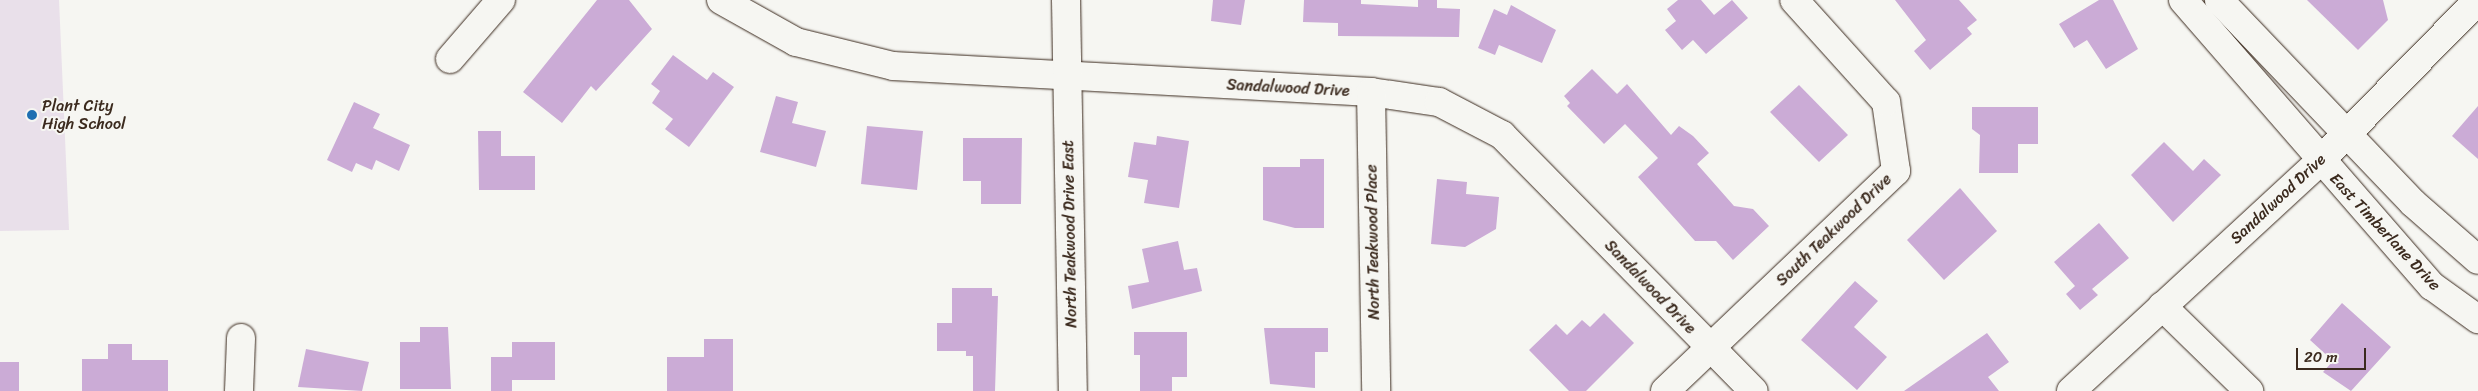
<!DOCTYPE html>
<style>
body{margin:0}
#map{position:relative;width:2478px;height:391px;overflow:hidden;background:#f6f6f2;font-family:Sriracha,sans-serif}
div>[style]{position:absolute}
.built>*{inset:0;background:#e9e0ea}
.building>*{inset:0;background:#cbabd6}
.roads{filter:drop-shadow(0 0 1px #3b2a1e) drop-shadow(0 0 1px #3b2a1e)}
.minor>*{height:28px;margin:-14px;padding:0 14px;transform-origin:14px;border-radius:14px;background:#f6f6f2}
.dots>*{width:14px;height:14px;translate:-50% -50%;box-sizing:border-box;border:2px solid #f6f6f2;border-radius:50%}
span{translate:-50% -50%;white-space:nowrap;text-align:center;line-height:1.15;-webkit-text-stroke:4px #f6f6f2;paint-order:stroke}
.street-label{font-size:16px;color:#3b2a1e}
.poi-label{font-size:16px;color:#3b2a1e}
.left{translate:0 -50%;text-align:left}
.scale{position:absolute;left:2296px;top:348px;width:70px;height:22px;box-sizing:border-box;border:2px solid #3b2a1e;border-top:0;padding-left:6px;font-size:15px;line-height:18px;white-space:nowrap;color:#3b2a1e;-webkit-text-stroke:4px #f6f6f2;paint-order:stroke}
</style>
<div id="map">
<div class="built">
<i style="clip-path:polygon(0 0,59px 0,69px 230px,0 231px)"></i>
</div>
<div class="building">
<i style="clip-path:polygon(597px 0,629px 0,652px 29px,596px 91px,591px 86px,562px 123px,523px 92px)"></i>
<i style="clip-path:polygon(1213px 0,1245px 0,1241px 25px,1211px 21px)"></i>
<i style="clip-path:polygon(1304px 0,1361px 0,1361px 4px,1418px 7px,1418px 0,1437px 0,1437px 8px,1460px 9px,1459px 37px,1338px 36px,1338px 23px,1303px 22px)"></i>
<i style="clip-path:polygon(1678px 0,1701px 0,1714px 15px,1732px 0,1748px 18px,1706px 54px,1693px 40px,1682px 50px,1665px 30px,1676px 21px,1667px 9px)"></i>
<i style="clip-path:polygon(1895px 0,1959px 0,1977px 20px,1967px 28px,1972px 34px,1930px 70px,1914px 51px,1926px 40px)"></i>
<i style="clip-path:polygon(2099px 0,2113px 0,2138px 49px,2106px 69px,2087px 40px,2074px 48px,2059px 24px)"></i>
<i style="clip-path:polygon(2307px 0,2383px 0,2388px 20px,2358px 50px)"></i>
<i style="clip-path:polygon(1511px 5px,1556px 30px,1542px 63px,1499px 45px,1495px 55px,1478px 48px,1494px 9px,1507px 15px)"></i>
<i style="clip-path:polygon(673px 55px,707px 80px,713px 72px,734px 87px,689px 147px,665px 129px,673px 119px,652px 103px,660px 91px,651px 84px)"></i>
<i style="clip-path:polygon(1592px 69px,1617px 94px,1627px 84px,1671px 135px,1679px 126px,1693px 136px,1709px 153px,1697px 164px,1734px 206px,1753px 209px,1769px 226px,1733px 260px,1716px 241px,1695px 241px,1638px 177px,1658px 158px,1625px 124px,1604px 144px,1567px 106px,1570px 103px,1564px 96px)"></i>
<i style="clip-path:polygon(1799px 85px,1848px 135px,1819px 162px,1770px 112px)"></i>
<i style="clip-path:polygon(776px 96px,798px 102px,792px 123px,826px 131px,816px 167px,760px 152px)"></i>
<i style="clip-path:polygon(354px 102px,380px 114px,373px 128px,410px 145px,399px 171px,376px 160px,372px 170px,356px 163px,352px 172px,327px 160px)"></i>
<i style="clip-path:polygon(2478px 106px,2478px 159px,2452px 136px)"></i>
<i style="clip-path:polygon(1972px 107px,2038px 107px,2038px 144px,2018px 144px,2018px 173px,1979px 173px,1980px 135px,1972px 129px)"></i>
<i style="clip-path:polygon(867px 126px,923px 131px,917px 190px,861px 184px)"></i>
<i style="clip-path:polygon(478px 131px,501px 131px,501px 156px,535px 156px,535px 190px,479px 190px)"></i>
<i style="clip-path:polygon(1157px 136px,1189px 141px,1179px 208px,1144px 203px,1148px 180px,1128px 177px,1134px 142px,1156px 145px)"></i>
<i style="clip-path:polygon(963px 138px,1022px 138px,1021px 204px,981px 204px,981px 181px,963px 181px)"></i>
<i style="clip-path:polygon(2164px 142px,2193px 171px,2204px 159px,2221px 175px,2173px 222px,2131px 175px)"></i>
<i style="clip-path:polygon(1300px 159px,1324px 159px,1324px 228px,1295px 228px,1263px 220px,1263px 167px,1300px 167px)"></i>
<i style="clip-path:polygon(1437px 179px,1467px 182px,1466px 194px,1499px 197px,1496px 229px,1465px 247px,1431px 244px)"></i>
<i style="clip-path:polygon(1960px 188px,1997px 231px,1944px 280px,1907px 240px)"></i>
<i style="clip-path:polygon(2099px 223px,2129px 258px,2092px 289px,2098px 295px,2080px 310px,2066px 294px,2075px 286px,2054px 262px)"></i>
<i style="clip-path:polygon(1178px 241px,1184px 270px,1197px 268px,1202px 291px,1132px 309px,1128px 286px,1149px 282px,1142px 249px)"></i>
<i style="clip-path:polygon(1855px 281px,1878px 301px,1854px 327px,1887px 357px,1857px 390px,1801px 340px)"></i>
<i style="clip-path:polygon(952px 288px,992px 288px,992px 296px,998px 296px,995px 391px,973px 391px,973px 356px,966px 356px,966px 351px,937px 351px,937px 323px,952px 323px)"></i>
<i style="clip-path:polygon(2342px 303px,2391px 347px,2351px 391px,2323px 372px,2333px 361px,2310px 340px)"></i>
<i style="clip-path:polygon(1604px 313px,1634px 343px,1586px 391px,1569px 391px,1529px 350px,1556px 324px,1567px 335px,1582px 320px,1590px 327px)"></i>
<i style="clip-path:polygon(420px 327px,448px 327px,451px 389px,400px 389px,400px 342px,420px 342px)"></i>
<i style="clip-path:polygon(1264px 328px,1328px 328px,1328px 352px,1315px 352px,1315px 388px,1270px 384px)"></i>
<i style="clip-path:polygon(1134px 332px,1187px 332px,1187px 377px,1172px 377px,1172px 391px,1140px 391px,1140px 355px,1134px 355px)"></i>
<i style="clip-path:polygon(1987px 333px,2009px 362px,1988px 377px,1999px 391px,1904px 391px)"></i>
<i style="clip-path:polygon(704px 339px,733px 339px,733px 391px,667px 391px,667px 357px,704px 357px)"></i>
<i style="clip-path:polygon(512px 342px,555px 342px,555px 380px,512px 380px,512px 391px,491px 391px,491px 357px,512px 357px)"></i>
<i style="clip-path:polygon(108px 344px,132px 344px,132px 360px,168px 360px,168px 391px,82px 391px,82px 359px,108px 359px)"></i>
<i style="clip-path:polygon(306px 349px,369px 362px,362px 391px,298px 387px)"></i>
<i style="clip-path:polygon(0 362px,19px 362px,19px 391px,0 391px)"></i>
</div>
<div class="roads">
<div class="minor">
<i style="left:721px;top:0;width:86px;rotate:29.2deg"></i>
<i style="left:796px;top:42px;width:100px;rotate:13.9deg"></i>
<i style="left:893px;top:66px;width:479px;rotate:3.1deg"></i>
<i style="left:1371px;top:92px;width:69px;rotate:8.4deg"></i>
<i style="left:1439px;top:102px;width:71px;rotate:27.6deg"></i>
<i style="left:1502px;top:135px;width:359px;rotate:45.5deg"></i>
<i style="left:1066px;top:0;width:391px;rotate:89deg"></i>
<i style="left:2183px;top:0;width:379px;rotate:49deg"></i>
<i style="left:2432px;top:286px;width:57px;rotate:35.7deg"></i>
<i style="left:2219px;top:0;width:281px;rotate:46.3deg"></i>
<i style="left:2413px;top:203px;width:86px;rotate:41.2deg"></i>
<i style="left:450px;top:59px;width:78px;rotate:-49.2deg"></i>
<i style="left:1371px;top:92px;width:299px;rotate:89deg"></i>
<i style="left:2162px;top:306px;width:122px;rotate:44.3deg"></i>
<i style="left:239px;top:391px;width:53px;rotate:-87.8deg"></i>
<i style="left:1665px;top:391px;width:319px;rotate:-43.6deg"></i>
<i style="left:1896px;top:171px;width:70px;rotate:-98.2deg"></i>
<i style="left:1886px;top:102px;width:137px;rotate:-132deg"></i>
<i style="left:2071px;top:391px;width:339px;rotate:-42.7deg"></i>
<i style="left:2320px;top:161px;width:226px;rotate:-45.5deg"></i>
</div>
</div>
<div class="dots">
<i style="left:32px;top:115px;background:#1f6fb2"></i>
</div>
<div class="street-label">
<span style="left:1288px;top:88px;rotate:3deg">Sandalwood Drive</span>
<span style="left:2278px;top:199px;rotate:-43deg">Sandalwood Drive</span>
<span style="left:1834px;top:230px;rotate:-44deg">South Teakwood Drive</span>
<span style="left:2385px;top:232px;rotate:47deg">East Timberlane Drive</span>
<span style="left:1070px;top:234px;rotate:-91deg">North Teakwood Drive East</span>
<span style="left:1373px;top:242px;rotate:-91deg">North Teakwood Place</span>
<span style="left:1650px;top:287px;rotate:46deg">Sandalwood Drive</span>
</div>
<div class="poi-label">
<span class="left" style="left:42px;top:115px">Plant City<br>High School</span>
</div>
<div class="scale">20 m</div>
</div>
